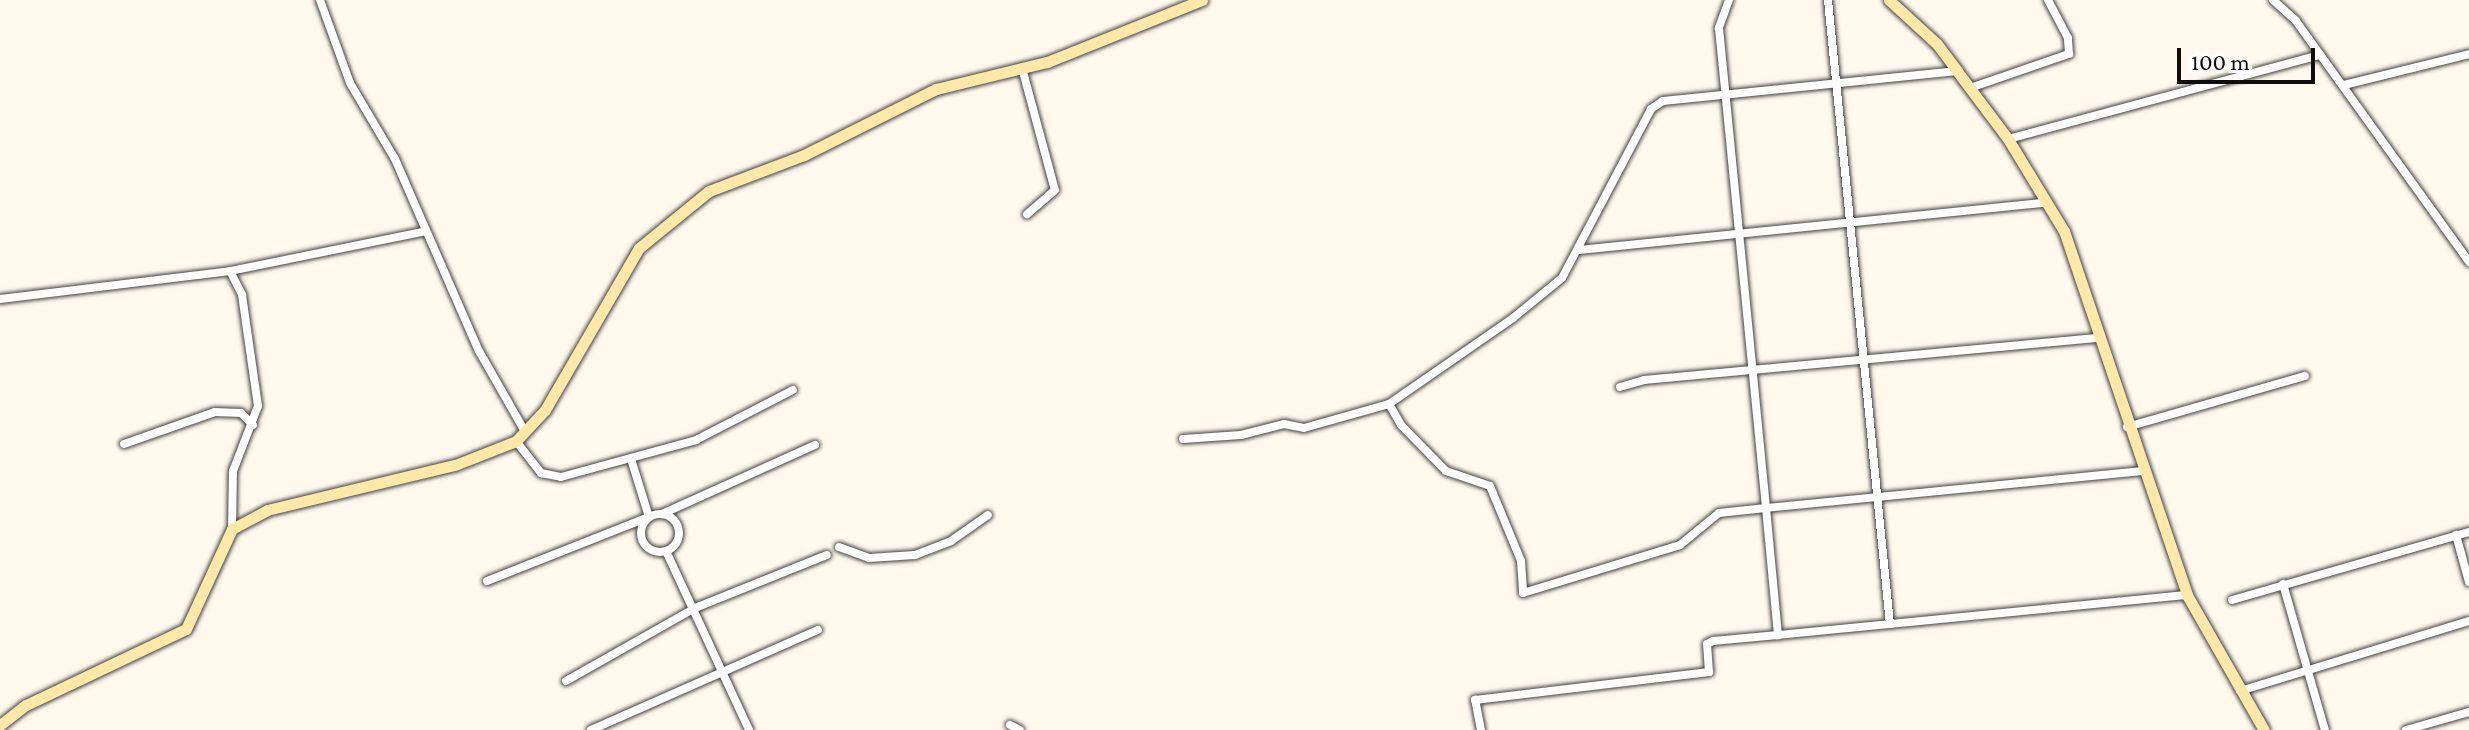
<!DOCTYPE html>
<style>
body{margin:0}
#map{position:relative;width:2469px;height:730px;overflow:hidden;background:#fff9ee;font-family:"Crimson Pro",serif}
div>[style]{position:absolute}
.roads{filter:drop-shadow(0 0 2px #414141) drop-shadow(0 0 2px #414141)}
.street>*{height:8px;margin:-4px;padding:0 4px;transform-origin:4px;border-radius:4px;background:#fff}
.street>.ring{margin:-4px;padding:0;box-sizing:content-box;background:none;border:8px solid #fff;border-radius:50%}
.secondary>*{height:11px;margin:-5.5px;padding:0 5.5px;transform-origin:5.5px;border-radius:5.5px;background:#ffe8a9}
span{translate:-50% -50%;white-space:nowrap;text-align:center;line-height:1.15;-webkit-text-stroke:8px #fff;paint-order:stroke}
.scale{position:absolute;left:2177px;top:48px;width:138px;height:36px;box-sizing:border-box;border:4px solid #0e0e0e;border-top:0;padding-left:10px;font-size:24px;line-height:28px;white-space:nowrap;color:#0e0e0e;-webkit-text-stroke:6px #fff;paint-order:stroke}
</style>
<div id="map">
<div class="roads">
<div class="street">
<i style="left:320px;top:0;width:88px;rotate:70.1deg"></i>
<i style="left:350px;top:83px;width:88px;rotate:59.4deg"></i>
<i style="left:395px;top:159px;width:210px;rotate:66.4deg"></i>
<i style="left:479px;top:351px;width:91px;rotate:60.3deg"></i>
<i style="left:1729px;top:0;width:30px;rotate:110deg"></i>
<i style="left:1719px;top:28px;width:482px;rotate:84.4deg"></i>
<i style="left:1766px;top:508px;width:377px;rotate:-5.6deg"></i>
<i style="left:1828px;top:0;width:627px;rotate:84.33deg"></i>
<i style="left:2273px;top:0;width:31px;rotate:42deg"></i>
<i style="left:2296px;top:21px;width:297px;rotate:54.3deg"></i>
<i style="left:1022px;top:68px;width:126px;rotate:74.9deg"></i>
<i style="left:1055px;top:190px;width:37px;rotate:139deg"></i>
<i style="left:2344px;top:85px;width:129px;rotate:-13.9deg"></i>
<i style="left:1970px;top:88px;width:105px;rotate:-19deg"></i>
<i style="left:2069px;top:54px;width:16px;rotate:-94deg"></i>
<i style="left:2068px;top:38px;width:43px;rotate:-117.8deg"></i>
<i style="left:2008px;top:139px;width:323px;rotate:-15.1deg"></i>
<i style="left:1578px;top:250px;width:472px;rotate:-5.8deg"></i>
<i style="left:230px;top:271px;width:27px;rotate:63deg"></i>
<i style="left:242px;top:295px;width:112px;rotate:81.8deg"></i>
<i style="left:258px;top:406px;width:70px;rotate:111deg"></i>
<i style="left:233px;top:471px;width:58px;rotate:91deg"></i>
<i style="left:0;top:299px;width:232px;rotate:-6.9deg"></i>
<i style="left:230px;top:271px;width:200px;rotate:-11.5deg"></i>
<i style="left:1620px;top:387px;width:25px;rotate:-16deg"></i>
<i style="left:1644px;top:380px;width:457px;rotate:-5.3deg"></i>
<i style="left:1389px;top:404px;width:24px;rotate:60deg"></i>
<i style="left:1401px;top:425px;width:64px;rotate:45.6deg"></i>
<i style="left:1446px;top:471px;width:46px;rotate:18.8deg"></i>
<i style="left:1490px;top:486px;width:81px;rotate:67.5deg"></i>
<i style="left:1521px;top:561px;width:32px;rotate:86deg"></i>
<i style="left:1523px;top:593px;width:164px;rotate:-17deg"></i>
<i style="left:1680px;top:545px;width:50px;rotate:-39.4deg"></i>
<i style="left:1719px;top:513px;width:47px;rotate:-6.1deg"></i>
<i style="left:1766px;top:508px;width:128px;rotate:84.6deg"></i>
<i style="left:1778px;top:635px;width:411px;rotate:-5.6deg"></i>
<i style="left:2127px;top:427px;width:185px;rotate:-16deg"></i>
<i style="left:1183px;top:439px;width:58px;rotate:-3.9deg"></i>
<i style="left:1241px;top:435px;width:44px;rotate:-14.3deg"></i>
<i style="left:1284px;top:424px;width:20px;rotate:11deg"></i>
<i style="left:1304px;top:428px;width:88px;rotate:-15.8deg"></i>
<i style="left:1389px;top:404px;width:151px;rotate:-34.7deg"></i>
<i style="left:1513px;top:318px;width:63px;rotate:-39.2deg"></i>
<i style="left:1562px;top:278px;width:191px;rotate:-62.2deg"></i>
<i style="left:1651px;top:109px;width:14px;rotate:-34deg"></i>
<i style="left:1663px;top:101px;width:296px;rotate:-5.8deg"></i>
<i style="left:516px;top:441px;width:41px;rotate:52deg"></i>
<i style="left:541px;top:473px;width:20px;rotate:11deg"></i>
<i style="left:561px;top:477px;width:140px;rotate:-15.3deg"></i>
<i style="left:696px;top:440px;width:109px;rotate:-27.3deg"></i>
<i style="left:124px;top:444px;width:96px;rotate:-19.4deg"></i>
<i style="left:215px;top:412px;width:26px;rotate:2deg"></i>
<i style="left:241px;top:413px;width:17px;rotate:45deg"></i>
<i class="ring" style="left:641px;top:514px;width:30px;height:30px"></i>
<i style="left:662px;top:514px;width:168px;rotate:-24.3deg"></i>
<i style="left:2456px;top:535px;width:49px;rotate:74.5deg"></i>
<i style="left:839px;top:547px;width:32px;rotate:20deg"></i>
<i style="left:869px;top:558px;width:46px;rotate:-3.7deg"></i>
<i style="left:915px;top:555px;width:39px;rotate:-21deg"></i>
<i style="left:951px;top:541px;width:45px;rotate:-35.1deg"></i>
<i style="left:666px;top:551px;width:197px;rotate:65.1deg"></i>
<i style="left:487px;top:581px;width:174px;rotate:-21.6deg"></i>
<i style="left:649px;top:517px;width:61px;rotate:-107.2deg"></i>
<i style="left:2283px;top:584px;width:152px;rotate:74deg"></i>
<i style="left:2232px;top:600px;width:247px;rotate:-16deg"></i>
<i style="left:566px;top:681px;width:148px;rotate:-29.5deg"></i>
<i style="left:695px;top:608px;width:142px;rotate:-21.9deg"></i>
<i style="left:2240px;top:691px;width:239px;rotate:-17deg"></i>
<i style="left:1010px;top:725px;width:11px;rotate:27deg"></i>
<i style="left:591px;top:730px;width:248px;rotate:-23.8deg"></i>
<i style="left:1481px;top:730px;width:31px;rotate:-101deg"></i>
<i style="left:1475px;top:700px;width:236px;rotate:-6.8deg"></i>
<i style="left:1709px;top:672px;width:28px;rotate:-94deg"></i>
<i style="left:1707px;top:644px;width:7px;rotate:-27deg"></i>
<i style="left:1713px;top:641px;width:65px;rotate:-5.3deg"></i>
<i style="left:2406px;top:730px;width:66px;rotate:-15.9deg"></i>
</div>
<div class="secondary">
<i style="left:1889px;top:0;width:65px;rotate:42.5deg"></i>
<i style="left:1937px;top:44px;width:34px;rotate:53deg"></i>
<i style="left:1957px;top:71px;width:85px;rotate:53.1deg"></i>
<i style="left:2008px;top:139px;width:108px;rotate:58.7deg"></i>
<i style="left:2064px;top:231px;width:384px;rotate:71.3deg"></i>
<i style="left:2187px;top:595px;width:155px;rotate:60.3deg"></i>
<i style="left:0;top:725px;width:33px;rotate:-38deg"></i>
<i style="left:26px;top:705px;width:177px;rotate:-25.4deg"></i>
<i style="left:186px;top:629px;width:110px;rotate:-65.3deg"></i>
<i style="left:232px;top:529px;width:40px;rotate:-28deg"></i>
<i style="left:267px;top:510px;width:193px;rotate:-13.5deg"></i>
<i style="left:455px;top:465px;width:66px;rotate:-21.5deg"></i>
<i style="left:516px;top:441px;width:42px;rotate:-46.9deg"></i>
<i style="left:545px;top:410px;width:187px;rotate:-59.9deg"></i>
<i style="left:639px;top:248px;width:90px;rotate:-39.2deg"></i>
<i style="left:709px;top:191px;width:102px;rotate:-20.8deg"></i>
<i style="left:804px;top:155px;width:148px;rotate:-26.6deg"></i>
<i style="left:936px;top:89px;width:114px;rotate:-13.7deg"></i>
<i style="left:1047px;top:62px;width:167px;rotate:-21.8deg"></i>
</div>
</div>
<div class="scale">100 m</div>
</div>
